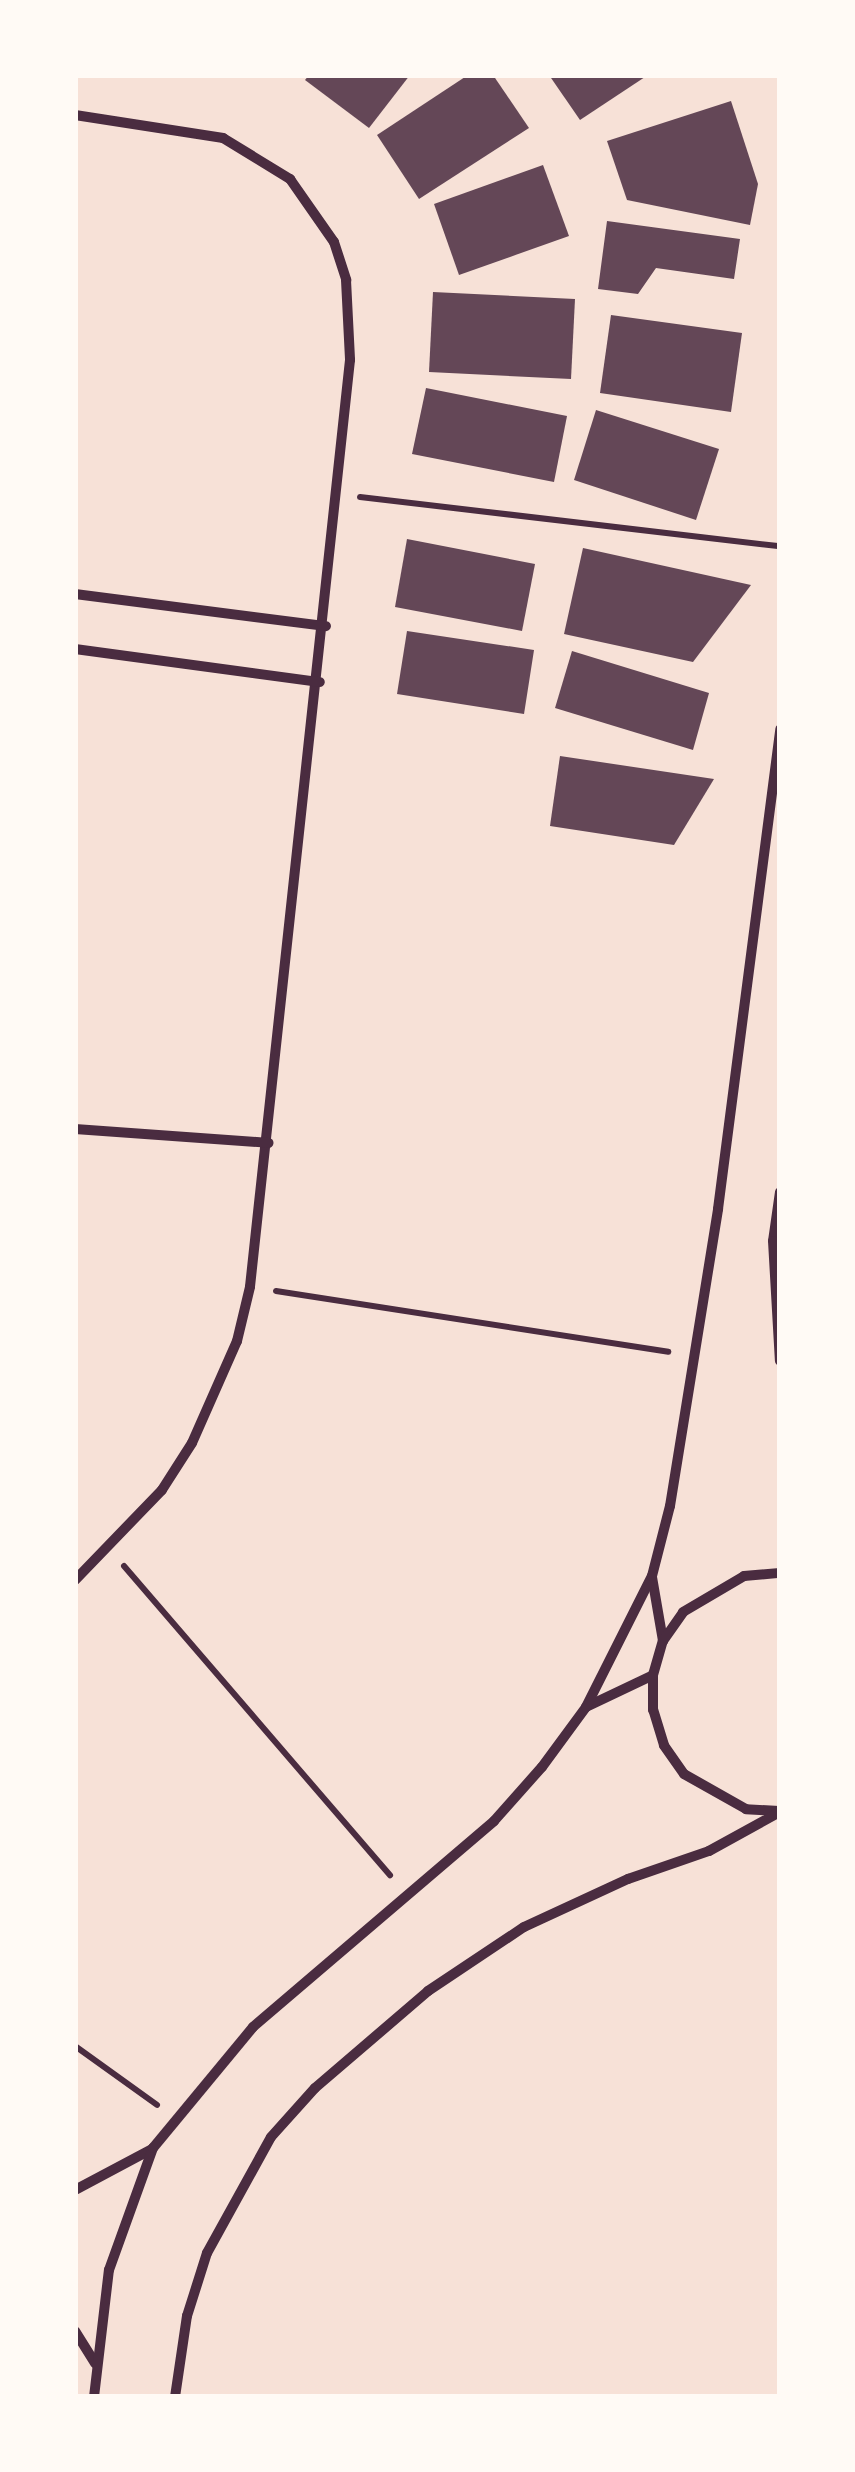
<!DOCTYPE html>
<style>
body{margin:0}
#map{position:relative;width:855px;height:2472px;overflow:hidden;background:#f7e1d7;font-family:Overpass,sans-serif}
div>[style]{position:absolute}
.building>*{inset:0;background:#644757}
.path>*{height:6px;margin:-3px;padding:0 3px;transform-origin:3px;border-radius:3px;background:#4a2c40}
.minor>*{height:10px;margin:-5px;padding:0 5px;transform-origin:5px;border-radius:5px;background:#4a2c40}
span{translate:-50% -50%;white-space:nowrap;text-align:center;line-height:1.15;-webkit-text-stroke:10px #fffaf5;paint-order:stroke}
.frame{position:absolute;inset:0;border:78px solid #fffaf5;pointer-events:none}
</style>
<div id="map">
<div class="building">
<i style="clip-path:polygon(309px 75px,410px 75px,369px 128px,305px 80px)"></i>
<i style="clip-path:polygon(468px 75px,493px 75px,529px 128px,419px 199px,377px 135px)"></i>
<i style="clip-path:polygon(549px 75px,648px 75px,580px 120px)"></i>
<i style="clip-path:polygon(731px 101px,758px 184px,750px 225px,627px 200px,607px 141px)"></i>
<i style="clip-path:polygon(543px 165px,569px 236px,459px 275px,434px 204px)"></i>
<i style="clip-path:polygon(607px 221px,740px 239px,734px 279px,656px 268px,638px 294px,598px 289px)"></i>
<i style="clip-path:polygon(433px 292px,575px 299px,571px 379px,429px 372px)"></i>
<i style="clip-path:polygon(611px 315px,742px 333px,731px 412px,600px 393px)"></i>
<i style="clip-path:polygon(426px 388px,567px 416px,554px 482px,412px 454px)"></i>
<i style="clip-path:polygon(596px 410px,719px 449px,696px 520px,574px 480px)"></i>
<i style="clip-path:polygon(407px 539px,535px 564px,522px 631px,395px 607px)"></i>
<i style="clip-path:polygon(583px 548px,751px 585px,693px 662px,564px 634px)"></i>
<i style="clip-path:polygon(407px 631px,534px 650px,524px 714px,397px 694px)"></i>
<i style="clip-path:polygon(572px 651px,709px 693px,693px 750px,555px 708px)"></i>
<i style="clip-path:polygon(560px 756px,714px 779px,674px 845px,550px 826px)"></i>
</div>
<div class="path">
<i style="left:360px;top:497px;width:423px;rotate:6.7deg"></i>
<i style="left:276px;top:1291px;width:397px;rotate:8.8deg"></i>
<i style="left:124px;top:1566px;width:408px;rotate:49.3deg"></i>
<i style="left:75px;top:2046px;width:101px;rotate:35.7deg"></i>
</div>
<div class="minor">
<i style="left:75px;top:115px;width:150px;rotate:8.8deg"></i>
<i style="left:223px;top:138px;width:79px;rotate:31.5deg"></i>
<i style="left:290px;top:179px;width:77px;rotate:55.1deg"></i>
<i style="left:334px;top:242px;width:40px;rotate:72deg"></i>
<i style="left:346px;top:280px;width:80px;rotate:87.1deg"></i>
<i style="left:350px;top:360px;width:932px;rotate:96.16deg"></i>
<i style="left:250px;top:1287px;width:56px;rotate:103.5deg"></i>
<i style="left:237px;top:1341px;width:111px;rotate:113.8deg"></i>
<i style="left:192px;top:1443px;width:56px;rotate:122.6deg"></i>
<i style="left:162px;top:1490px;width:125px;rotate:134deg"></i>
<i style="left:75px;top:594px;width:253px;rotate:7.3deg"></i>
<i style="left:75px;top:649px;width:247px;rotate:7.7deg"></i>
<i style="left:75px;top:1129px;width:194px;rotate:4.1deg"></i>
<i style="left:780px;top:1192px;width:49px;rotate:98.1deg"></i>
<i style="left:773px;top:1241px;width:120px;rotate:86.7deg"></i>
<i style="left:652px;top:1577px;width:65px;rotate:80.2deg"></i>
<i style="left:586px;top:1707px;width:74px;rotate:-25.5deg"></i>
<i style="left:779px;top:1811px;width:33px;rotate:-177deg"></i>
<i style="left:746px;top:1809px;width:71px;rotate:-150.6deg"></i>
<i style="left:684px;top:1774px;width:35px;rotate:-125deg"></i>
<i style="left:664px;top:1745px;width:37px;rotate:-107deg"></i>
<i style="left:653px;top:1710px;width:35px;rotate:-90deg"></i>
<i style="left:653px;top:1675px;width:35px;rotate:-74deg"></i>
<i style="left:663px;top:1641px;width:35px;rotate:-55deg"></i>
<i style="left:683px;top:1612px;width:71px;rotate:-30.5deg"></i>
<i style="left:744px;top:1576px;width:36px;rotate:-5deg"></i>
<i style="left:75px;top:2190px;width:87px;rotate:-28deg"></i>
<i style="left:75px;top:2331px;width:38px;rotate:58deg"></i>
<i style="left:94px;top:2397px;width:128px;rotate:-83.3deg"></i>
<i style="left:109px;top:2270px;width:130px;rotate:-70.2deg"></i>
<i style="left:153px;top:2148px;width:157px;rotate:-50.4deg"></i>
<i style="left:253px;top:2027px;width:317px;rotate:-40.5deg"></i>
<i style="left:494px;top:1821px;width:72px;rotate:-48.4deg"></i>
<i style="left:542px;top:1767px;width:74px;rotate:-53.7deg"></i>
<i style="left:586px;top:1707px;width:147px;rotate:-63.3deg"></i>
<i style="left:652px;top:1576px;width:72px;rotate:-75.6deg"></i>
<i style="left:670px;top:1506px;width:301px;rotate:-80.8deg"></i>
<i style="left:718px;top:1209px;width:484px;rotate:-82.6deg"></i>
<i style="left:175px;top:2397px;width:82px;rotate:-81.6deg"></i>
<i style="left:187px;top:2316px;width:66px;rotate:-72.4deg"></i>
<i style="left:207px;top:2253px;width:132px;rotate:-61.1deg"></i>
<i style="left:271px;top:2137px;width:66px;rotate:-48.1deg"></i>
<i style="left:315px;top:2088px;width:149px;rotate:-40.6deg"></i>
<i style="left:428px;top:1991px;width:115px;rotate:-33.7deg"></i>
<i style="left:524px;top:1927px;width:115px;rotate:-24.8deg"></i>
<i style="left:628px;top:1879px;width:86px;rotate:-19.1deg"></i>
<i style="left:709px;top:1851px;width:81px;rotate:-28.8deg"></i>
</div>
<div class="frame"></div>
</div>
